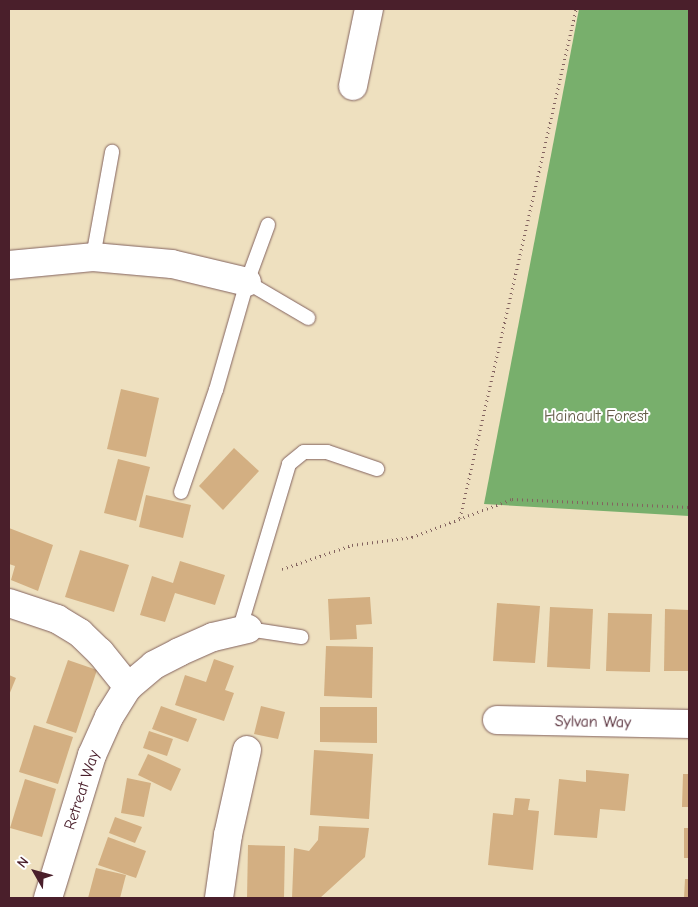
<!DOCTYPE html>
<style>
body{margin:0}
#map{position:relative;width:698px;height:907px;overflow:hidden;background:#eee0bf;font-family:"Comic Neue",sans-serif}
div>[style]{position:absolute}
.forest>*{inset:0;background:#78af6c}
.building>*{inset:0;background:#d3af82}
.path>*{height:3px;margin-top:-1.5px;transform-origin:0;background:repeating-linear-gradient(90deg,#83635f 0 1px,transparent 0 5px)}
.roads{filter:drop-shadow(0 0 1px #83635f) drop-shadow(0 0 1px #83635f)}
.service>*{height:14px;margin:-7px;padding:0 7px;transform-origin:7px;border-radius:7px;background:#fff}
.minor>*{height:28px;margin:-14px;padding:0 14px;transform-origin:14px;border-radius:14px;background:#fff}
span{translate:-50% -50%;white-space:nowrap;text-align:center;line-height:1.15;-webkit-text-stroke:4px #fff;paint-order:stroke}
.park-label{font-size:16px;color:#645b48}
.street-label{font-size:16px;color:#4a1f2b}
.frame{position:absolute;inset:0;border:10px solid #4a1f2b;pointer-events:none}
.north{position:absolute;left:10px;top:847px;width:50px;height:50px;-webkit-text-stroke:4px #fff;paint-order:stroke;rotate:308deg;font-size:14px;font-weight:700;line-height:20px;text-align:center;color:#4a1f2b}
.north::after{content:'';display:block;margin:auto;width:18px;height:22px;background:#4a1f2b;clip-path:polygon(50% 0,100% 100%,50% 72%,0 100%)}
</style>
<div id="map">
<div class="forest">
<i style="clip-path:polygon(579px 9px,689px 9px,689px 516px,484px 504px)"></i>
</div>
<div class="building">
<i style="clip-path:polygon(121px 389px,159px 398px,146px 457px,107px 449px)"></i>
<i style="clip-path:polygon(234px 448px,259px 471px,223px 510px,199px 486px)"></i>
<i style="clip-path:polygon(118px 459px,150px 467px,136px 521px,104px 513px)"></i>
<i style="clip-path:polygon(146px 495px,191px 505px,183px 538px,139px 527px)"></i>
<i style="clip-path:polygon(9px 528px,53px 545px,38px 591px,11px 580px,15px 566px,9px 564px)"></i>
<i style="clip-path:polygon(80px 550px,129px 565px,114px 612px,65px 597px)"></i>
<i style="clip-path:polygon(180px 561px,225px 575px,215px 605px,175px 593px,165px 622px,140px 615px,152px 576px,173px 583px)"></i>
<i style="clip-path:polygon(370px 597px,372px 624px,356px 625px,357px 639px,330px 640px,328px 599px)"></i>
<i style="clip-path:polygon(497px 603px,540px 606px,535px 663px,493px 661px)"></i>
<i style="clip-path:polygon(550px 607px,593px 609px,590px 669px,547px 667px)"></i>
<i style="clip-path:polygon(665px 609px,689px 610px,689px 671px,664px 671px)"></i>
<i style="clip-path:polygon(608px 613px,652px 614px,650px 672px,606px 671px)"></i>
<i style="clip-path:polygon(326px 646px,373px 647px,372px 698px,324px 696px)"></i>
<i style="clip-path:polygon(214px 659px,234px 666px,225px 690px,234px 693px,224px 721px,175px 705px,185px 675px,206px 682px)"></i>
<i style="clip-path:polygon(68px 660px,97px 670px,76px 733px,46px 723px)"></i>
<i style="clip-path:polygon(9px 675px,16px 678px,9px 695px)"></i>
<i style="clip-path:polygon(161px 706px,197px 719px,188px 742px,152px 729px)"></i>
<i style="clip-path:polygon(261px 706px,285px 712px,278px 739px,254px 734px)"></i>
<i style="clip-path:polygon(320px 707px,377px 707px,377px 743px,320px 742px)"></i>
<i style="clip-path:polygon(34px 725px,73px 737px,58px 784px,19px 772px)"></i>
<i style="clip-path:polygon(149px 731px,173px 739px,167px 756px,143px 748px)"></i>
<i style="clip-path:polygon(314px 750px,373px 754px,369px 819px,310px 815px)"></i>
<i style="clip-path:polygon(148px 754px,181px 769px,171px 791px,138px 775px)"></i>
<i style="clip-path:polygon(586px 770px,629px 774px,625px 811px,600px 809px,597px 838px,554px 835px,559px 779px,586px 782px)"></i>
<i style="clip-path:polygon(683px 774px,689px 774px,689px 807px,682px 807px)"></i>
<i style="clip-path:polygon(127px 778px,151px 783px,144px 817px,121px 813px)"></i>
<i style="clip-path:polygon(25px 779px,56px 789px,42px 837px,10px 828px)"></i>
<i style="clip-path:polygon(515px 798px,530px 799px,528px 810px,539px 811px,533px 870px,488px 865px,493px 813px,513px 815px)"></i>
<i style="clip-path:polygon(115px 817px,142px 827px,135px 843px,109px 833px)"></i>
<i style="clip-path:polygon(319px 826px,369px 828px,365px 857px,320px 898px,292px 898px,294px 848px,309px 851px,318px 840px)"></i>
<i style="clip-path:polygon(684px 828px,689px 828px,689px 858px,684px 858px)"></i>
<i style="clip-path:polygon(108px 837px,146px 851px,136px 878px,98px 865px)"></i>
<i style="clip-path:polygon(248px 845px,285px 846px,284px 898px,247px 898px)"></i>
<i style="clip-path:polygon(96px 868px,126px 875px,120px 898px,88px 898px)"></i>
<i style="clip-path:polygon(685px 879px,689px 879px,689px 898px,684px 898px)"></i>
</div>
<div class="path">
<i style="left:460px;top:518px;width:522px;rotate:-77.16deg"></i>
<i style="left:282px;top:569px;width:74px;rotate:-18.9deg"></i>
<i style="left:352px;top:545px;width:61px;rotate:-7.6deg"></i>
<i style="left:412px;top:537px;width:107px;rotate:-20.8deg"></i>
<i style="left:512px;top:499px;width:177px;rotate:2.6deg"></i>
</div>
<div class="roads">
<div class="service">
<i style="left:93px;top:257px;width:107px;rotate:-79.7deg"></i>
<i style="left:247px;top:282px;width:71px;rotate:30.5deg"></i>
<i style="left:181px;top:492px;width:108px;rotate:-71.1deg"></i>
<i style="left:216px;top:390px;width:112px;rotate:-74deg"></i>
<i style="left:247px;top:282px;width:61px;rotate:-69.8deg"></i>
<i style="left:248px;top:629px;width:54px;rotate:8.6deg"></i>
<i style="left:239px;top:631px;width:174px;rotate:-73.3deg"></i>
<i style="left:289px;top:464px;width:19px;rotate:-39deg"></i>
<i style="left:304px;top:452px;width:23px"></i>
<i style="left:327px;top:452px;width:53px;rotate:18.8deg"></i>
</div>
<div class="minor">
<i style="left:353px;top:86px;width:79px;rotate:-78.3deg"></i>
<i style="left:9px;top:265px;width:84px;rotate:-5.4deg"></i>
<i style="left:93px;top:257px;width:79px;rotate:5.1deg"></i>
<i style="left:172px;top:264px;width:77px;rotate:13.5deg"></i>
<i style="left:9px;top:603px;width:51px;rotate:18.4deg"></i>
<i style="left:57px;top:619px;width:27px;rotate:31deg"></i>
<i style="left:80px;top:633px;width:28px;rotate:44deg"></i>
<i style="left:100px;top:652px;width:45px;rotate:51.3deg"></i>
<i style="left:497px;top:720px;width:192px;rotate:1.2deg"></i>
<i style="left:48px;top:898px;width:150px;rotate:-72.9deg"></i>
<i style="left:92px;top:755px;width:42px;rotate:-65.9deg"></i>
<i style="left:109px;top:717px;width:36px;rotate:-58deg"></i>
<i style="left:128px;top:687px;width:34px;rotate:-40deg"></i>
<i style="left:154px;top:665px;width:28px;rotate:-27deg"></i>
<i style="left:179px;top:652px;width:37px;rotate:-24deg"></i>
<i style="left:213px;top:637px;width:36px;rotate:-13deg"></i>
<i style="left:219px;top:898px;width:64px;rotate:-81.9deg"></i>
<i style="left:228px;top:835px;width:87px;rotate:-77.4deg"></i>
</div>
</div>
<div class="park-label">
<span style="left:596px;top:416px">Hainault Forest</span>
</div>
<div class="street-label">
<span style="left:593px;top:722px;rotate:1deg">Sylvan Way</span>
<span style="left:82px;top:790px;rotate:-72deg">Retreat Way</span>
</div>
<div class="frame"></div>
<div class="north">N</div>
</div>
